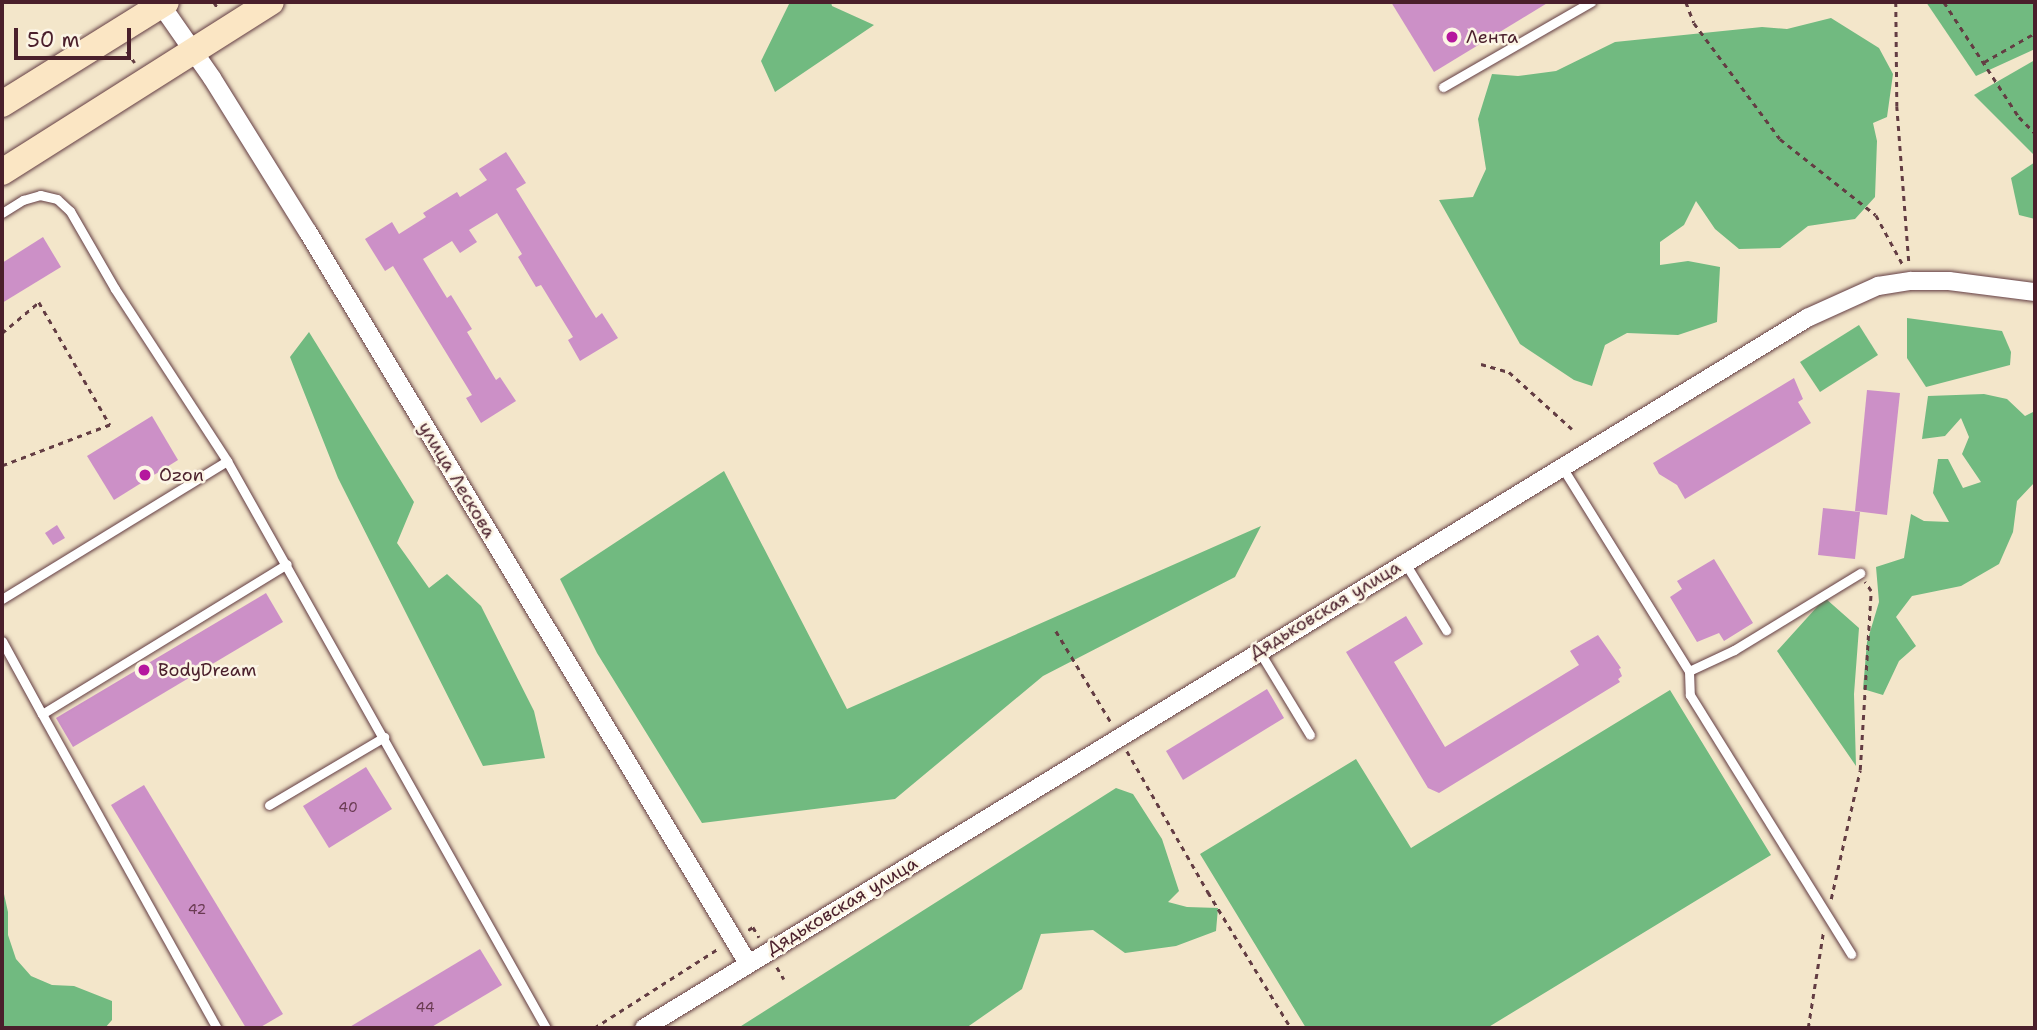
<!DOCTYPE html>
<meta charset="utf-8">
<style>
body{margin:0}
#map{position:relative;width:2037px;height:1030px;overflow:hidden;background:#f3e6ca;font-family:"Shantell Sans",sans-serif}
div>[style]{position:absolute}
.forest>*{inset:0;background:#71ba80}
.building>*{inset:0;background:#cc90c7}
.path>*{height:2.5px;margin-top:-1.25px;transform-origin:0;background:repeating-linear-gradient(90deg,#633d43 0 5px,transparent 0 10px)}
.roads{filter:drop-shadow(0 0 2px #633d43) drop-shadow(0 0 2px #633d43)}
.lane>*{height:9px;margin:-4.5px;padding:0 4.5px;transform-origin:4.5px;border-radius:4.5px;background:#fff}
.street>*{height:18px;margin:-9px;padding:0 9px;transform-origin:9px;border-radius:9px;background:#fff}
.secondary>*{height:26px;margin:-13px;padding:0 13px;transform-origin:13px;border-radius:13px;background:#fbe6c4}
.dots>*{width:19px;height:19px;translate:-50% -50%;box-sizing:border-box;border:4px solid #fcf5e5;border-radius:50%}
span{translate:-50% -50%;white-space:nowrap;text-align:center;line-height:1.15;-webkit-text-stroke:5px #fcf5e5;paint-order:stroke}
.number-label{font-size:14px;color:#6a3b52}
.number-label span{-webkit-text-stroke-width:0}
.poi-label{font-size:18px;color:#4a1f2b}
.left{translate:0 -50%;text-align:left}
.street-label{font-size:18px;color:#4a1f2b}
.frame{position:absolute;inset:0;border:4px solid #4a1f2b;pointer-events:none}
.scale{position:absolute;left:14px;top:28px;width:117px;height:32px;box-sizing:border-box;border:4px solid #4a1f2b;border-top:0;padding-left:9px;font-size:21px;line-height:24px;white-space:nowrap;color:#4a1f2b;-webkit-text-stroke:5px #fcf5e5;paint-order:stroke}
</style>
<div id="map">
<div class="forest">
<i style="clip-path:polygon(790px 2px,831px 2px,832px 6px,874px 25px,775px 92px,761px 61px)"></i>
<i style="clip-path:polygon(1926px 2px,2035px 2px,2035px 49px,1976px 76px)"></i>
<i style="clip-path:polygon(1831px 18px,1879px 48px,1893px 74px,1887px 117px,1873px 123px,1877px 141px,1875px 197px,1855px 219px,1808px 226px,1780px 248px,1739px 249px,1715px 229px,1696px 201px,1684px 225px,1660px 242px,1660px 265px,1688px 261px,1720px 267px,1717px 322px,1678px 335px,1627px 333px,1605px 345px,1592px 386px,1574px 380px,1520px 344px,1439px 200px,1473px 197px,1486px 169px,1478px 119px,1492px 74px,1518px 76px,1556px 71px,1615px 42px,1762px 27px,1787px 29px)"></i>
<i style="clip-path:polygon(2035px 60px,2035px 156px,1974px 95px)"></i>
<i style="clip-path:polygon(2035px 162px,2035px 219px,2019px 215px,2011px 178px)"></i>
<i style="clip-path:polygon(1907px 318px,2002px 331px,2011px 352px,2010px 365px,1926px 387px,1907px 358px)"></i>
<i style="clip-path:polygon(1859px 325px,1878px 355px,1820px 392px,1800px 362px)"></i>
<i style="clip-path:polygon(309px 332px,414px 502px,397px 543px,429px 588px,447px 574px,481px 606px,534px 711px,545px 758px,483px 766px,338px 478px,290px 357px)"></i>
<i style="clip-path:polygon(1984px 394px,2007px 399px,2025px 416px,2035px 411px,2035px 482px,2017px 501px,2013px 532px,1999px 564px,1961px 586px,1912px 596px,1896px 617px,1916px 646px,1899px 661px,1883px 695px,1863px 689px,1867px 642px,1879px 602px,1876px 567px,1904px 558px,1911px 514px,1924px 521px,1949px 522px,1933px 493px,1938px 459px,1948px 459px,1963px 488px,1981px 482px,1962px 454px,1969px 437px,1961px 418px,1945px 436px,1922px 439px,1928px 396px)"></i>
<i style="clip-path:polygon(724px 471px,847px 709px,1261px 526px,1235px 577px,1043px 676px,895px 799px,702px 823px,597px 653px,560px 579px)"></i>
<i style="clip-path:polygon(1825px 598px,1859px 628px,1854px 694px,1856px 766px,1777px 651px)"></i>
<i style="clip-path:polygon(1670px 690px,1771px 855px,1487px 1028px,1306px 1028px,1200px 854px,1356px 759px,1411px 848px)"></i>
<i style="clip-path:polygon(1116px 788px,1133px 794px,1162px 839px,1179px 891px,1168px 902px,1187px 907px,1218px 908px,1216px 931px,1176px 946px,1125px 953px,1093px 930px,1041px 934px,1022px 989px,966px 1028px,738px 1028px)"></i>
<i style="clip-path:polygon(2px 885px,8px 912px,8px 935px,16px 959px,31px 976px,52px 985px,74px 986px,112px 1001px,112px 1020px,105px 1028px,2px 1028px)"></i>
</div>
<div class="building">
<i style="clip-path:polygon(1391px 2px,1549px 2px,1434px 72px)"></i>
<i style="clip-path:polygon(506px 152px,526px 183px,516px 189px,596px 318px,602px 313px,618px 338px,580px 361px,568px 340px,573px 337px,541px 285px,536px 287px,518px 257px,522px 254px,497px 213px,469px 230px,477px 242px,460px 253px,452px 241px,423px 259px,447px 298px,451px 295px,472px 329px,467px 332px,496px 380px,500px 377px,516px 401px,481px 423px,466px 398px,472px 395px,393px 266px,385px 271px,365px 239px,392px 222px,399px 234px,426px 217px,423px 213px,457px 192px,460px 197px,487px 180px,479px 169px)"></i>
<i style="clip-path:polygon(43px 237px,61px 267px,2px 303px,2px 263px)"></i>
<i style="clip-path:polygon(1794px 378px,1803px 399px,1798px 402px,1811px 423px,1685px 499px,1677px 485px,1659px 474px,1653px 463px)"></i>
<i style="clip-path:polygon(1867px 390px,1900px 393px,1887px 515px,1855px 511px)"></i>
<i style="clip-path:polygon(152px 416px,178px 460px,114px 500px,87px 456px)"></i>
<i style="clip-path:polygon(1823px 508px,1860px 512px,1855px 559px,1818px 555px)"></i>
<i style="clip-path:polygon(57px 525px,65px 538px,53px 545px,45px 533px)"></i>
<i style="clip-path:polygon(1714px 559px,1753px 623px,1724px 641px,1719px 633px,1697px 642px,1670px 597px,1682px 589px,1677px 581px)"></i>
<i style="clip-path:polygon(266px 593px,283px 622px,73px 747px,56px 718px)"></i>
<i style="clip-path:polygon(1406px 616px,1423px 644px,1394px 662px,1445px 747px,1579px 665px,1570px 651px,1598px 635px,1621px 668px,1619px 669px,1622px 676px,1618px 679px,1620px 682px,1439px 793px,1428px 788px,1346px 652px)"></i>
<i style="clip-path:polygon(1267px 689px,1284px 718px,1183px 780px,1166px 751px)"></i>
<i style="clip-path:polygon(366px 767px,392px 809px,329px 848px,303px 806px)"></i>
<i style="clip-path:polygon(144px 785px,283px 1014px,259px 1028px,246px 1028px,111px 805px)"></i>
<i style="clip-path:polygon(480px 949px,502px 985px,430px 1028px,348px 1028px)"></i>
</div>
<div class="path">
<i style="left:214px;top:2px;width:9px;rotate:58deg"></i>
<i style="left:1686px;top:2px;width:22px;rotate:69deg"></i>
<i style="left:1694px;top:23px;width:144px;rotate:53.4deg"></i>
<i style="left:1780px;top:139px;width:122px;rotate:38.4deg"></i>
<i style="left:1876px;top:215px;width:57px;rotate:61.6deg"></i>
<i style="left:1896px;top:2px;width:104px;rotate:89.4deg"></i>
<i style="left:1897px;top:106px;width:157px;rotate:85.6deg"></i>
<i style="left:1944px;top:2px;width:137px;rotate:56.9deg"></i>
<i style="left:2019px;top:117px;width:23px;rotate:45deg"></i>
<i style="left:127px;top:51px;width:14px;rotate:56deg"></i>
<i style="left:1984px;top:62px;width:59px;rotate:-29.6deg"></i>
<i style="left:2px;top:333px;width:48px;rotate:-40deg"></i>
<i style="left:39px;top:302px;width:142px;rotate:60deg"></i>
<i style="left:110px;top:425px;width:116px;rotate:159.2deg"></i>
<i style="left:1481px;top:364px;width:29px;rotate:16deg"></i>
<i style="left:1509px;top:372px;width:85px;rotate:42.1deg"></i>
<i style="left:1056px;top:631px;width:109px;rotate:58.9deg"></i>
<i style="left:1127px;top:751px;width:163px;rotate:60.1deg"></i>
<i style="left:1208px;top:892px;width:159px;rotate:58.6deg"></i>
<i style="left:1831px;top:899px;width:132px;rotate:-77.3deg"></i>
<i style="left:1860px;top:770px;width:179px;rotate:-86.5deg"></i>
<i style="left:1871px;top:591px;width:11px;rotate:-124deg"></i>
<i style="left:748px;top:930px;width:6px;rotate:-31deg"></i>
<i style="left:753px;top:927px;width:12px;rotate:59deg"></i>
<i style="left:777px;top:967px;width:14px;rotate:60deg"></i>
<i style="left:594px;top:1028px;width:148px;rotate:-32.6deg"></i>
<i style="left:1808px;top:1028px;width:96px;rotate:-81deg"></i>
</div>
<div class="roads">
<div class="lane">
<i style="left:1443px;top:87px;width:171px;rotate:-29.9deg"></i>
<i style="left:2px;top:213px;width:25px;rotate:-32deg"></i>
<i style="left:23px;top:200px;width:18px;rotate:-16deg"></i>
<i style="left:40px;top:195px;width:17px;rotate:13deg"></i>
<i style="left:57px;top:199px;width:18px;rotate:43deg"></i>
<i style="left:70px;top:211px;width:90px;rotate:60deg"></i>
<i style="left:115px;top:289px;width:205px;rotate:56.9deg"></i>
<i style="left:227px;top:461px;width:264px;rotate:148.5deg"></i>
<i style="left:227px;top:461px;width:651px;rotate:60.64deg"></i>
<i style="left:1562px;top:467px;width:240px;rotate:58.1deg"></i>
<i style="left:1689px;top:671px;width:50px;rotate:-25deg"></i>
<i style="left:1734px;top:650px;width:148px;rotate:-31.4deg"></i>
<i style="left:1405px;top:563px;width:79px;rotate:58.5deg"></i>
<i style="left:2px;top:641px;width:83px;rotate:61.3deg"></i>
<i style="left:42px;top:714px;width:287px;rotate:-31.5deg"></i>
<i style="left:1259px;top:651px;width:98px;rotate:58.7deg"></i>
<i style="left:1689px;top:671px;width:24px;rotate:88deg"></i>
<i style="left:1690px;top:695px;width:305px;rotate:58.1deg"></i>
<i style="left:42px;top:714px;width:359px;rotate:60.9deg"></i>
<i style="left:269px;top:805px;width:134px;rotate:-30.6deg"></i>
</div>
<div class="street">
<i style="left:159px;top:2px;width:93px;rotate:55.1deg"></i>
<i style="left:212px;top:78px;width:181px;rotate:58.1deg"></i>
<i style="left:308px;top:232px;width:853px;rotate:58.96deg"></i>
<i style="left:644px;top:1028px;width:1363px;rotate:-31.4deg"></i>
<i style="left:1807px;top:318px;width:78px;rotate:-24.3deg"></i>
<i style="left:1878px;top:286px;width:33px;rotate:-9deg"></i>
<i style="left:1911px;top:281px;width:38px"></i>
<i style="left:1949px;top:281px;width:87px;rotate:7.3deg"></i>
</div>
<div class="secondary">
<i style="left:2px;top:104px;width:193px;rotate:-31.9deg"></i>
<i style="left:2px;top:172px;width:318px;rotate:-32.3deg"></i>
</div>
</div>
<div class="dots">
<i style="left:1452px;top:37px;background:#b5179e"></i>
<i style="left:145px;top:475px;background:#b5179e"></i>
<i style="left:144px;top:670px;background:#b5179e"></i>
</div>
<div class="number-label">
<span style="left:348px;top:807px">40</span>
<span style="left:197px;top:909px">42</span>
<span style="left:425px;top:1007px">44</span>
</div>
<div class="poi-label">
<span class="left" style="left:1466px;top:37px">Лента</span>
<span class="left" style="left:159px;top:475px">Ozon</span>
<span class="left" style="left:158px;top:670px">BodyDream</span>
</div>
<div class="street-label">
<span style="left:457px;top:480px;rotate:59deg">улица Лескова</span>
<span style="left:1325px;top:610px;rotate:-31deg">Дядьковская улица</span>
<span style="left:842px;top:906px;rotate:-31deg">Дядьковская улица</span>
</div>
<div class="frame"></div>
<div class="scale">50 m</div>
</div>
